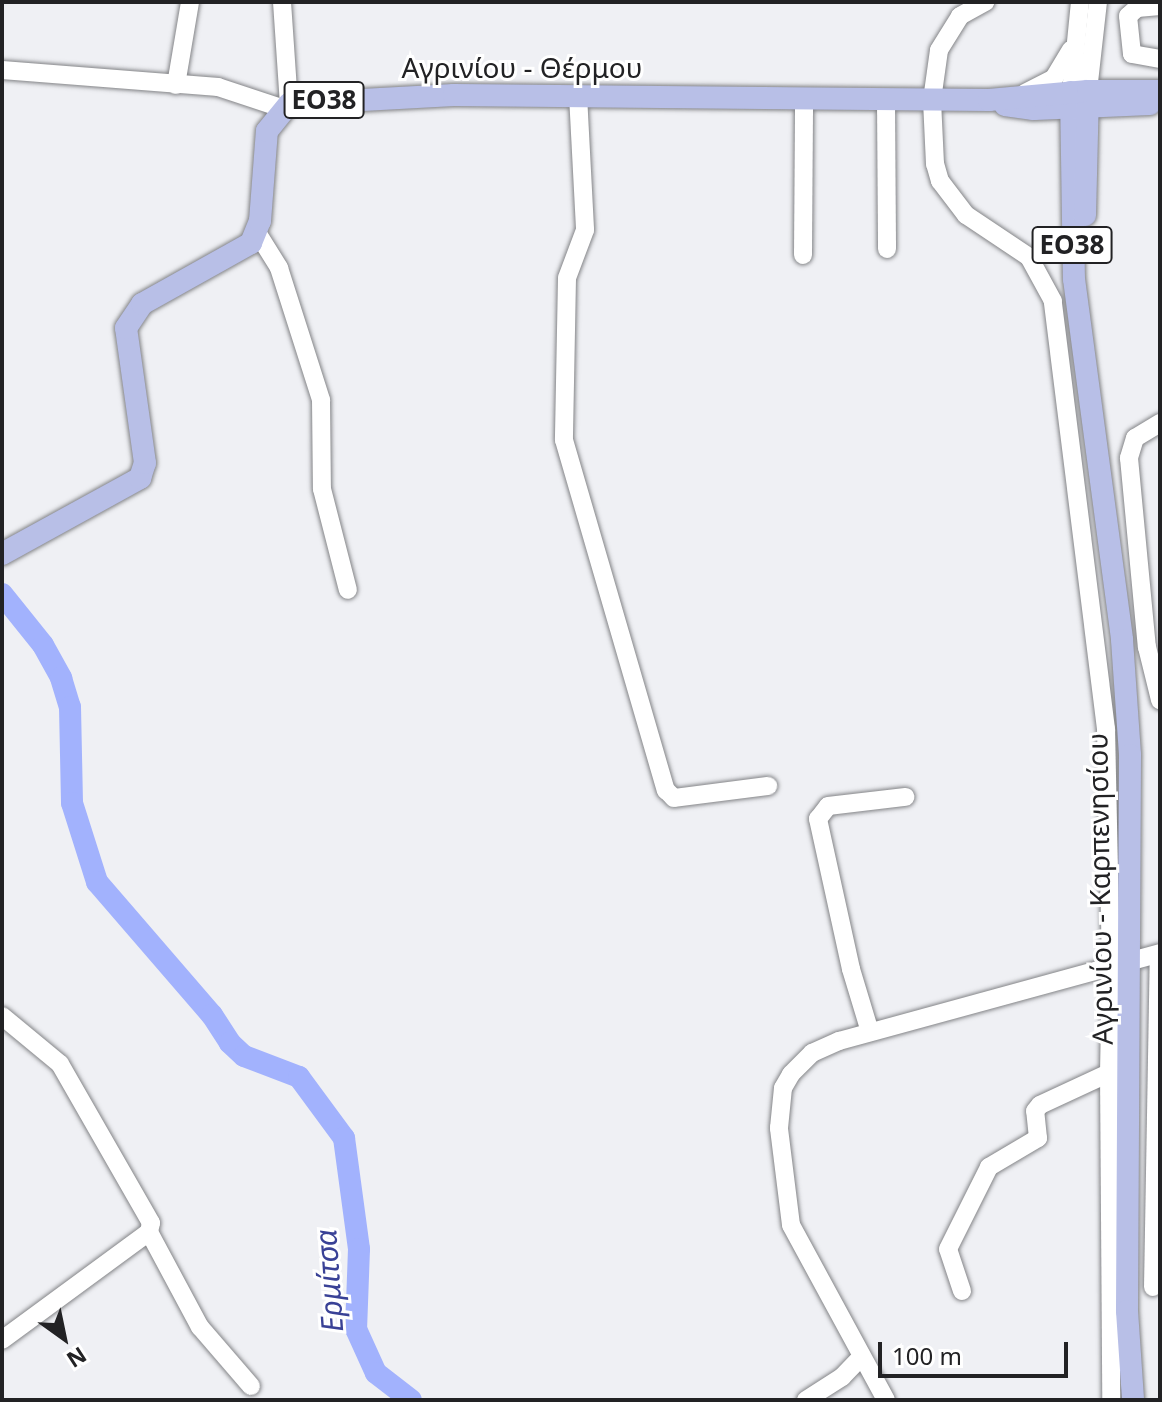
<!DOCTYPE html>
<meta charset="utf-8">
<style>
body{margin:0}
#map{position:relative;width:1162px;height:1402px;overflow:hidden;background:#eff0f4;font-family:"Noto Sans",sans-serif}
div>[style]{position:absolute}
.river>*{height:22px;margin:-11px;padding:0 11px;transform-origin:11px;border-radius:11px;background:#a2b2fd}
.roads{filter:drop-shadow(0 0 2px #838487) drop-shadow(0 0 2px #838487)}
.minor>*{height:18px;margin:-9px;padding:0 9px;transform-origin:9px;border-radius:9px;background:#fff}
.major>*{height:22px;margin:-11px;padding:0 11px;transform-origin:11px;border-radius:11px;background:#b8bfe7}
span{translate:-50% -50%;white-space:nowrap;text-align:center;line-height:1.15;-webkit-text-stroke:6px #fff;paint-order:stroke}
.shield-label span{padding:2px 6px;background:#fff;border:2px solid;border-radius:6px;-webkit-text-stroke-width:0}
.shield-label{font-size:26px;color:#222224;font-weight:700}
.street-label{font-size:28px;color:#222224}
.water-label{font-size:30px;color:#394196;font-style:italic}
.frame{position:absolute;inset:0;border:4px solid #222224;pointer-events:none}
.north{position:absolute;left:24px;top:1298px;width:80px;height:80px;-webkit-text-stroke:6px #fff;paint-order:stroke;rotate:147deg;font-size:22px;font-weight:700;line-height:32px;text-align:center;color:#222224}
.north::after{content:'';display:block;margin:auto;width:28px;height:36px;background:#222224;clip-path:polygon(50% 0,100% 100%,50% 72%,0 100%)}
.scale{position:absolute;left:878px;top:1342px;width:190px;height:36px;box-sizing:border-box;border:4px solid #222224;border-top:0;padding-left:10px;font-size:24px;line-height:28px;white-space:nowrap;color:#222224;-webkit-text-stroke:6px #fff;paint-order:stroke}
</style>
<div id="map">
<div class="river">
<i style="left:2px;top:594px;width:65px;rotate:51.2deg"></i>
<i style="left:43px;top:645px;width:38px;rotate:61deg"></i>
<i style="left:61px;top:678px;width:30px;rotate:73deg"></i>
<i style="left:70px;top:707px;width:96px;rotate:88.8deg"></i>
<i style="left:72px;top:803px;width:83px;rotate:72.4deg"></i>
<i style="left:97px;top:882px;width:176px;rotate:49.2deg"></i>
<i style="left:212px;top:1015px;width:33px;rotate:57deg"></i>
<i style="left:230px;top:1043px;width:19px;rotate:43deg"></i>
<i style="left:244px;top:1056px;width:59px;rotate:20.9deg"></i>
<i style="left:299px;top:1077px;width:76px;rotate:53.6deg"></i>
<i style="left:344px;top:1138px;width:112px;rotate:82.3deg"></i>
<i style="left:359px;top:1249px;width:80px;rotate:92.1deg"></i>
<i style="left:356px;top:1329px;width:48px;rotate:65.6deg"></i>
<i style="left:376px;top:1373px;width:44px;rotate:37.6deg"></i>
</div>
<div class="roads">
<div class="minor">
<i style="left:282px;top:2px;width:102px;rotate:86.1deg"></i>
<i style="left:1160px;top:6px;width:23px;rotate:175deg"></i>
<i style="left:1137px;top:8px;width:12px;rotate:138deg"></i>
<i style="left:1128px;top:16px;width:38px;rotate:84deg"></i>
<i style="left:1132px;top:54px;width:28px;rotate:10deg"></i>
<i style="left:2px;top:70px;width:217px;rotate:4.5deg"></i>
<i style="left:218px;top:87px;width:66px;rotate:18.4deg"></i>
<i style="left:176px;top:85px;width:84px;rotate:-80.4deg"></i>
<i style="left:1088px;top:91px;width:90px;rotate:-83.6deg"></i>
<i style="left:1071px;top:92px;width:90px;rotate:-84.3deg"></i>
<i style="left:1025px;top:93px;width:33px;rotate:-27deg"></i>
<i style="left:1054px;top:78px;width:33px;rotate:-59deg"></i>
<i style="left:578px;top:95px;width:135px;rotate:87deg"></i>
<i style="left:585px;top:230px;width:51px;rotate:110.6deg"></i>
<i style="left:567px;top:278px;width:162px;rotate:91.1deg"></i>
<i style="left:564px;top:440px;width:365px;rotate:73.8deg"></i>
<i style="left:666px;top:790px;width:11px;rotate:45deg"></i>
<i style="left:674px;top:798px;width:95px;rotate:-7.3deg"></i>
<i style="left:886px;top:100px;width:149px;rotate:89.6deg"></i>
<i style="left:258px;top:234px;width:40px;rotate:58deg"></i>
<i style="left:279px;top:268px;width:139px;rotate:72.3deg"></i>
<i style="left:321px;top:400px;width:89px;rotate:89.4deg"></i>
<i style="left:322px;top:489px;width:104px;rotate:75.6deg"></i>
<i style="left:803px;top:255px;width:157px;rotate:-89.6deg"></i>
<i style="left:1160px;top:423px;width:29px;rotate:149deg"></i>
<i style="left:1135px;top:438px;width:21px;rotate:107deg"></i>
<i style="left:1129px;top:458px;width:190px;rotate:84.6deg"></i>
<i style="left:1147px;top:647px;width:55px;rotate:76.2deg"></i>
<i style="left:2px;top:1016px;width:75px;rotate:39.6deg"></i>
<i style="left:60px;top:1064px;width:183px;rotate:60.2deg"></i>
<i style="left:151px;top:1223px;width:9px;rotate:103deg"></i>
<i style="left:149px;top:1232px;width:182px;rotate:143.7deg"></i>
<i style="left:870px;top:1032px;width:66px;rotate:-106.8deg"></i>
<i style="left:851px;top:969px;width:154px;rotate:-102.4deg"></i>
<i style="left:818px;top:819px;width:16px;rotate:-52deg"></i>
<i style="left:828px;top:806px;width:78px;rotate:-6.7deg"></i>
<i style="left:1109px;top:1073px;width:327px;rotate:89.6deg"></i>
<i style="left:149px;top:1232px;width:108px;rotate:61.8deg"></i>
<i style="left:200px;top:1327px;width:78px;rotate:49.2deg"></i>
<i style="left:1153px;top:1287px;width:333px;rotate:-89deg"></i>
<i style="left:962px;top:1291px;width:44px;rotate:-108.4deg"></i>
<i style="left:948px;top:1249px;width:92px;rotate:-63.4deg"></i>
<i style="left:989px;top:1167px;width:57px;rotate:-30.6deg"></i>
<i style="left:1038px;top:1138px;width:27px;rotate:-96deg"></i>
<i style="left:1035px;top:1111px;width:8px;rotate:-50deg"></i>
<i style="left:1040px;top:1105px;width:76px;rotate:-24.9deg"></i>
<i style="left:1109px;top:1073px;width:106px;rotate:-88.9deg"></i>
<i style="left:1111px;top:967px;width:238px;rotate:-91.2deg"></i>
<i style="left:1106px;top:729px;width:431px;rotate:-97.1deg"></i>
<i style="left:1053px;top:301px;width:50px;rotate:-118.6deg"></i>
<i style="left:1029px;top:257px;width:76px;rotate:-146.3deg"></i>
<i style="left:966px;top:215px;width:43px;rotate:-127.4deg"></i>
<i style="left:940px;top:181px;width:18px;rotate:-106deg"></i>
<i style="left:935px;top:164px;width:64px;rotate:-92.7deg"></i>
<i style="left:932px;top:100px;width:50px;rotate:-82deg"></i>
<i style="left:939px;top:50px;width:40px;rotate:-58deg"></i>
<i style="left:960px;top:16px;width:29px;rotate:-29deg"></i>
<i style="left:806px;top:1400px;width:43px;rotate:-32.6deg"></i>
<i style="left:842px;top:1377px;width:28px;rotate:-46deg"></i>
<i style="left:886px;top:1400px;width:199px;rotate:-118.5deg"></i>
<i style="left:791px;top:1225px;width:98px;rotate:-97.1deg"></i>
<i style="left:779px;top:1128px;width:40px;rotate:-84.3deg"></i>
<i style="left:783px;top:1088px;width:16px;rotate:-60deg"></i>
<i style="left:791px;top:1074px;width:30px;rotate:-45deg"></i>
<i style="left:812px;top:1053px;width:30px;rotate:-24deg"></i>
<i style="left:839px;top:1041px;width:333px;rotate:-15.3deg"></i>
</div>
<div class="major">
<i style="left:1071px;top:92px;width:187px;rotate:89.1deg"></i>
<i style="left:1074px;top:279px;width:364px;rotate:82.4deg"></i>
<i style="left:1122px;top:640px;width:115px;rotate:86deg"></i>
<i style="left:1130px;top:755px;width:556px;rotate:90.31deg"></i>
<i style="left:1127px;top:1311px;width:89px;rotate:86.1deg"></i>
<i style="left:1005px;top:105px;width:29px;rotate:8deg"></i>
<i style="left:1034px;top:109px;width:116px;rotate:-2.5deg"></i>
<i style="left:1085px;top:215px;width:124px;rotate:-88.6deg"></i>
<i style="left:2px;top:554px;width:158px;rotate:-28.8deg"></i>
<i style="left:140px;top:478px;width:16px;rotate:-72deg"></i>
<i style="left:145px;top:463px;width:136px;rotate:-98deg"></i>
<i style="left:126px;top:328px;width:29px;rotate:-56deg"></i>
<i style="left:142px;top:304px;width:125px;rotate:-29.2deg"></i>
<i style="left:251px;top:243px;width:24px;rotate:-68deg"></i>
<i style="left:260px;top:221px;width:90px;rotate:-85.6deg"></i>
<i style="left:267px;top:131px;width:35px;rotate:-51deg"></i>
<i style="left:289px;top:104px;width:165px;rotate:-3.1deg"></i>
<i style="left:454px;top:95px;width:535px;rotate:0.54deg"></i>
<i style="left:989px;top:100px;width:99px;rotate:-5.2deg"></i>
<i style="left:1088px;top:91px;width:72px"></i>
</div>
</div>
<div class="shield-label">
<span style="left:324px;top:100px">ΕΟ38</span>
<span style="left:1072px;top:245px">ΕΟ38</span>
</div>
<div class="street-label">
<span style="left:522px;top:67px">Αγρινίου - Θέρμου</span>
<span style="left:1099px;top:889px;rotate:-91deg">Αγρινίου - Καρπενησίου</span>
</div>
<div class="water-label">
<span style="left:329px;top:1281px;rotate:-94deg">Ερμίτσα</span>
</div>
<div class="frame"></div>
<div class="north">N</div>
<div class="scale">100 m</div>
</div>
